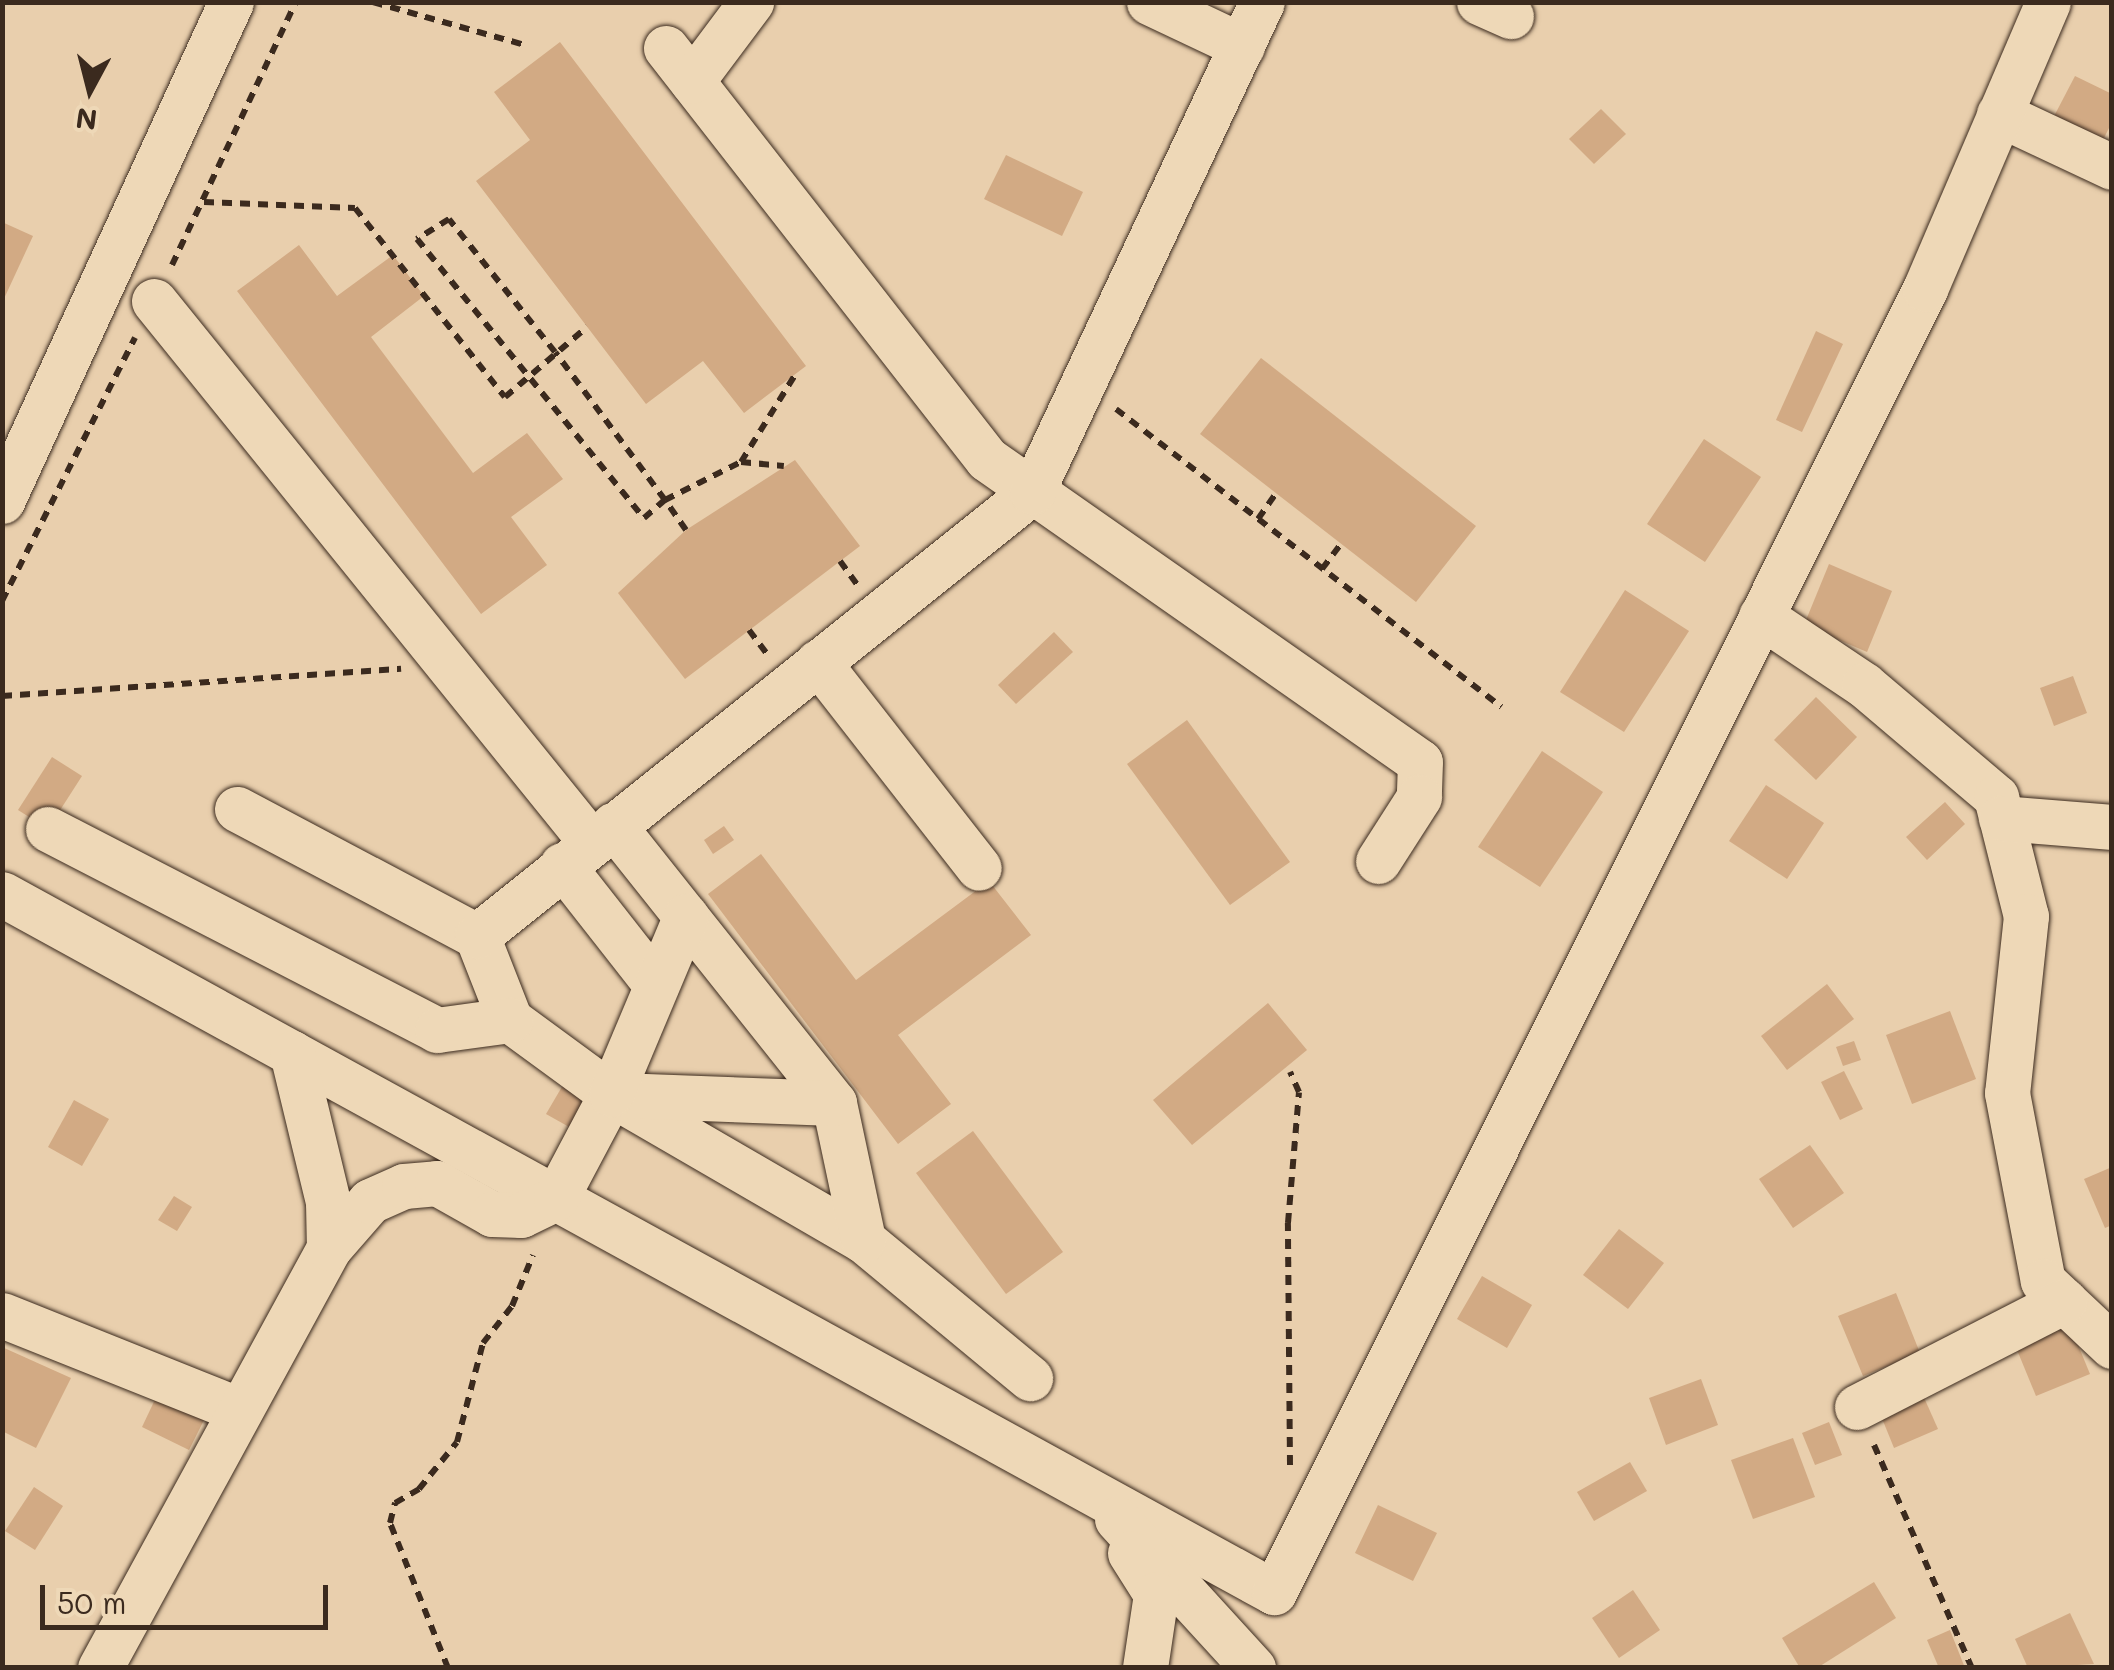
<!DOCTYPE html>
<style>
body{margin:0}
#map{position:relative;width:2114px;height:1670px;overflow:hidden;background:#e9cfad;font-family:Mali,sans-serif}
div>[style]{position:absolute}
.building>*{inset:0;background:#d2aa84}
.path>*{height:6px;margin-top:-3px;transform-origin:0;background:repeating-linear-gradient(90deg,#3b2a1e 0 10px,transparent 0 18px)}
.roads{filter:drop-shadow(0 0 2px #3b2a1e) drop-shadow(0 0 2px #3b2a1e)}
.minor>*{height:45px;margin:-22.5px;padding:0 22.5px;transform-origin:22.5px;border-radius:22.5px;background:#eed8b7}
span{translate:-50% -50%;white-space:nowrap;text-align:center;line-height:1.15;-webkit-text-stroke:8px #eed8b7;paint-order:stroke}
.frame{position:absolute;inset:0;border:5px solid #3b2a1e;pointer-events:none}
.north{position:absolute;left:40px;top:40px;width:100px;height:100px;-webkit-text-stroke:8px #eed8b7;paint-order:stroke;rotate:187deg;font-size:28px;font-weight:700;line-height:40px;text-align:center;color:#3b2a1e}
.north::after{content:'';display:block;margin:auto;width:35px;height:45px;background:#3b2a1e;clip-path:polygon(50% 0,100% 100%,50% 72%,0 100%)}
.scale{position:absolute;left:40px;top:1585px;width:288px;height:45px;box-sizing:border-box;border:5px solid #3b2a1e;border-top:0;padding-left:12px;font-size:30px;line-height:35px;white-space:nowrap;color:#3b2a1e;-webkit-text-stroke:8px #eed8b7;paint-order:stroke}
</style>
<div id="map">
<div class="building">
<i style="clip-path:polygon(560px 42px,806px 366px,744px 413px,703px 361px,646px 404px,476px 181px,530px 140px,494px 92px)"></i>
<i style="clip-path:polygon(2075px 76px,2112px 94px,2112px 122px,2100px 146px,2051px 122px)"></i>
<i style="clip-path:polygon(1601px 109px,1626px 134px,1594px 164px,1569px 139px)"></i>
<i style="clip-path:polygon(1006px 155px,1083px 192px,1062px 236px,984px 199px)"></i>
<i style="clip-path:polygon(2px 222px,33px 236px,2px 303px)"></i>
<i style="clip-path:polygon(299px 245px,337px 296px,393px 255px,424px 296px,371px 337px,473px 473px,527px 433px,563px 479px,511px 517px,547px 565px,481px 614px,237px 291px)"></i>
<i style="clip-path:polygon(1816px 331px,1843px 344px,1802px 432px,1776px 420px)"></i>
<i style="clip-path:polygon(1261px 358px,1476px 526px,1416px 602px,1200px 434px)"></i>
<i style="clip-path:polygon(1704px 439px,1761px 477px,1705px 562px,1647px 524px)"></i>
<i style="clip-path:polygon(795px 460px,860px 546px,685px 679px,618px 593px,686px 530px)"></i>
<i style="clip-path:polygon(1829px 564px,1892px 591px,1867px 652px,1804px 625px)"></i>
<i style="clip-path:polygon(1625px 590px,1689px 631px,1624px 732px,1560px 692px)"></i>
<i style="clip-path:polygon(1054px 632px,1073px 652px,1016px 704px,998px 685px)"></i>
<i style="clip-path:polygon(2073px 676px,2087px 713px,2054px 726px,2040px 688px)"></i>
<i style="clip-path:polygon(1816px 697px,1857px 737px,1816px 780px,1774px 740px)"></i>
<i style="clip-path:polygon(1187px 720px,1290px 862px,1230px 905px,1127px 764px)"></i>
<i style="clip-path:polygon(1542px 751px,1603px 792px,1540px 887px,1478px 847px)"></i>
<i style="clip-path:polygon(52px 757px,82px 776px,48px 829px,18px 810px)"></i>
<i style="clip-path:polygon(1766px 785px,1824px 823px,1787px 879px,1729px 841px)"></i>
<i style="clip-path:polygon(1945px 802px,1965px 824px,1927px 860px,1906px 837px)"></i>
<i style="clip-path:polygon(724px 826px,734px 840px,713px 854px,704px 840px)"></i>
<i style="clip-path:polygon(761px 854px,856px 980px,989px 881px,1031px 935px,898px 1035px,951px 1104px,898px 1144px,708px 894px)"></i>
<i style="clip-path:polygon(1827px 984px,1854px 1019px,1787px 1070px,1761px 1036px)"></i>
<i style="clip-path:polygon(1268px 1003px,1307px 1050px,1192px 1145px,1153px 1100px)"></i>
<i style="clip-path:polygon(1950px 1011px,1976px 1079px,1912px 1104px,1886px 1035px)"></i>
<i style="clip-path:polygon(1854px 1041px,1861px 1060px,1843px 1066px,1836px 1047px)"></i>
<i style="clip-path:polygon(1844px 1071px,1863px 1109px,1840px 1120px,1821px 1082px)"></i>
<i style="clip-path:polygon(563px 1085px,595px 1102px,578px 1132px,546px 1114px)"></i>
<i style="clip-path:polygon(74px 1100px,109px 1119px,82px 1166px,48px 1147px)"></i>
<i style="clip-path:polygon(973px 1131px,1063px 1252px,1006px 1294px,916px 1173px)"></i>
<i style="clip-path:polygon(1810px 1145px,1844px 1193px,1793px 1228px,1759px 1179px)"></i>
<i style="clip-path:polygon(2112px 1167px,2112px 1225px,2105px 1228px,2084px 1179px)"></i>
<i style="clip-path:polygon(174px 1196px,192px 1207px,177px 1231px,158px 1220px)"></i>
<i style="clip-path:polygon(1619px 1229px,1664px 1263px,1628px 1309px,1583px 1275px)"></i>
<i style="clip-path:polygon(1482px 1276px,1532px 1305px,1507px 1348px,1457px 1319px)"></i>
<i style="clip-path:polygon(1896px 1293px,1920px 1353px,1863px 1376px,1838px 1316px)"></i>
<i style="clip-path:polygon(2069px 1323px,2090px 1374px,2036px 1396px,2015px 1345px)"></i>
<i style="clip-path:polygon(2px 1347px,71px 1378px,36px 1448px,2px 1431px)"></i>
<i style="clip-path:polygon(1701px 1379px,1718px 1425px,1666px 1445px,1649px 1398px)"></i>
<i style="clip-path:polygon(160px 1389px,208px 1412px,189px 1450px,142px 1427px)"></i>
<i style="clip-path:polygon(1922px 1393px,1938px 1429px,1894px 1448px,1879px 1411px)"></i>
<i style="clip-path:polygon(1829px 1422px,1842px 1455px,1815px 1465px,1802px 1433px)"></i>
<i style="clip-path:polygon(1793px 1438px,1815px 1497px,1753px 1519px,1731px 1460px)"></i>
<i style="clip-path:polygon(1630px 1462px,1647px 1491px,1594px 1521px,1577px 1492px)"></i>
<i style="clip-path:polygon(34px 1487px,63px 1506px,35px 1550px,5px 1531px)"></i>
<i style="clip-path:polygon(1378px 1505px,1437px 1533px,1413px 1581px,1355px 1553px)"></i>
<i style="clip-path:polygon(1874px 1582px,1896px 1618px,1817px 1668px,1800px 1668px,1782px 1638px)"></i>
<i style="clip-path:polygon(1633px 1590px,1660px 1630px,1619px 1658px,1592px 1618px)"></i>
<i style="clip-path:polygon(2070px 1613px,2094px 1664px,2028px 1668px,2015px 1639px)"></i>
<i style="clip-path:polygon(1950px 1630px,1965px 1668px,1939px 1668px,1927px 1640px)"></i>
</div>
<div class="path">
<i style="left:373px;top:2px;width:158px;rotate:15.8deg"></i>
<i style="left:204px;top:202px;width:151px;rotate:2.3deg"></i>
<i style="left:355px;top:208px;width:241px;rotate:51.6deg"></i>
<i style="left:505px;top:397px;width:108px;rotate:-40.5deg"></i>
<i style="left:172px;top:265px;width:291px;rotate:-64.8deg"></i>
<i style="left:1116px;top:409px;width:487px;rotate:37.7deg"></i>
<i style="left:741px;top:462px;width:102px;rotate:-58.2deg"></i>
<i style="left:1258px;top:519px;width:32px;rotate:-55deg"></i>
<i style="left:686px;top:530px;width:37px;rotate:-125deg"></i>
<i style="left:665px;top:500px;width:184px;rotate:-126.6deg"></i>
<i style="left:555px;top:352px;width:170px;rotate:-128.6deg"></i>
<i style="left:449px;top:219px;width:38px;rotate:148deg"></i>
<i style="left:417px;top:239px;width:360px;rotate:50.9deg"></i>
<i style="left:644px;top:518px;width:28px;rotate:-41deg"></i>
<i style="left:665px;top:500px;width:85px;rotate:-26.6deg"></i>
<i style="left:741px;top:462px;width:43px;rotate:5.3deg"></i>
<i style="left:840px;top:561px;width:29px;rotate:54deg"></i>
<i style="left:1322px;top:569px;width:31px;rotate:-53deg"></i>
<i style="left:2px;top:601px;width:295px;rotate:-63.2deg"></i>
<i style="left:749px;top:630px;width:31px;rotate:53deg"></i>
<i style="left:2px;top:696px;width:400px;rotate:-3.9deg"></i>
<i style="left:1874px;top:1445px;width:244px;rotate:66.3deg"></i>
<i style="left:1290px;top:1465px;width:242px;rotate:-90.5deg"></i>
<i style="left:1288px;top:1223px;width:131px;rotate:-85.2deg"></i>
<i style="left:1299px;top:1092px;width:22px;rotate:-114deg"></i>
<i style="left:448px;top:1668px;width:156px;rotate:-111.8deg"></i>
<i style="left:390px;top:1523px;width:21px;rotate:-76deg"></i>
<i style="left:395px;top:1503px;width:28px;rotate:-30deg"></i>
<i style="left:419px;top:1489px;width:60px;rotate:-51deg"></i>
<i style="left:457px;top:1442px;width:102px;rotate:-75.3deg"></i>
<i style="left:483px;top:1343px;width:47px;rotate:-51.9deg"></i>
<i style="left:512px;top:1306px;width:55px;rotate:-67.6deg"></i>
</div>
<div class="roads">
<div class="minor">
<i style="left:1149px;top:2px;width:103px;rotate:25.3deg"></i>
<i style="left:1479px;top:2px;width:35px;rotate:24deg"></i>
<i style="left:666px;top:48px;width:521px;rotate:52.01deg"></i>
<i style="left:987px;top:459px;width:528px;rotate:34.98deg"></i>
<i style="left:1420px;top:762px;width:35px;rotate:92deg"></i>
<i style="left:1419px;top:797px;width:76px;rotate:122.6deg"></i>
<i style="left:692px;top:81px;width:99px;rotate:-53.2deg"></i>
<i style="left:1999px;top:114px;width:125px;rotate:25.1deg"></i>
<i style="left:154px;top:301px;width:695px;rotate:51.07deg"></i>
<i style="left:2px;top:501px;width:549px;rotate:-65.35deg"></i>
<i style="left:1761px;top:616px;width:124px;rotate:33.8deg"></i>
<i style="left:1864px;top:685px;width:173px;rotate:40.3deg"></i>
<i style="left:1996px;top:797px;width:123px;rotate:75.9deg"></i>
<i style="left:2026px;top:916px;width:178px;rotate:96.1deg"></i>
<i style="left:2007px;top:1093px;width:191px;rotate:79.2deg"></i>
<i style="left:2043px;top:1281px;width:95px;rotate:43.3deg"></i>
<i style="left:818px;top:662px;width:261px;rotate:52deg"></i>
<i style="left:237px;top:809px;width:272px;rotate:27.9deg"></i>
<i style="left:477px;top:936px;width:90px;rotate:68.6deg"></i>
<i style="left:510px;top:1020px;width:125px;rotate:36.2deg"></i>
<i style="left:611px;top:1094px;width:291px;rotate:30.1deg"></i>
<i style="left:863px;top:1240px;width:217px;rotate:39.6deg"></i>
<i style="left:2001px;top:818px;width:111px;rotate:4.6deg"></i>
<i style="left:613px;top:825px;width:355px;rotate:51.5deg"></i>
<i style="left:834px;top:1103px;width:140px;rotate:78deg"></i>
<i style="left:48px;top:829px;width:438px;rotate:27.3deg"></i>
<i style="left:437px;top:1030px;width:74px;rotate:-7.8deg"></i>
<i style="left:562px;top:865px;width:152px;rotate:51.9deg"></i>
<i style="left:2px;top:894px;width:1451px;rotate:28.76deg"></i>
<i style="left:1274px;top:1592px;width:1457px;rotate:-63.45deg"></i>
<i style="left:1925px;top:289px;width:312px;rotate:-66.8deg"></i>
<i style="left:477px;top:936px;width:711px;rotate:-38.66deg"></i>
<i style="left:1032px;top:492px;width:541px;rotate:-64.86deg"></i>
<i style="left:292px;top:1053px;width:153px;rotate:76.4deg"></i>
<i style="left:328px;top:1202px;width:46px;rotate:88.8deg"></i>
<i style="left:618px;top:1095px;width:216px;rotate:2.1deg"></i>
<i style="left:2px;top:1315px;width:256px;rotate:21.8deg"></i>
<i style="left:1857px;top:1407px;width:233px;rotate:-27.1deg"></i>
<i style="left:1117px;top:1519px;width:202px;rotate:47.6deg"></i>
<i style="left:1130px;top:1553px;width:49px;rotate:57.6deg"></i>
<i style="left:1156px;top:1594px;width:75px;rotate:98.5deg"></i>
<i style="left:100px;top:1668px;width:478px;rotate:-61.4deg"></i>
<i style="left:329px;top:1248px;width:62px;rotate:-48.9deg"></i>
<i style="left:370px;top:1201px;width:37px;rotate:-24deg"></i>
<i style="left:404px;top:1186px;width:33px;rotate:-5deg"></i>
<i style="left:437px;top:1183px;width:63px;rotate:29.4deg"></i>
<i style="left:492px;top:1214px;width:29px;rotate:2deg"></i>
<i style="left:521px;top:1215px;width:39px;rotate:-26deg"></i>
<i style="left:556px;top:1198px;width:118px;rotate:-62.1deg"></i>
<i style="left:611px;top:1094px;width:193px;rotate:-67.2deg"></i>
</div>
</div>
<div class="frame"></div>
<div class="north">N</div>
<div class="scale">50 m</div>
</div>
